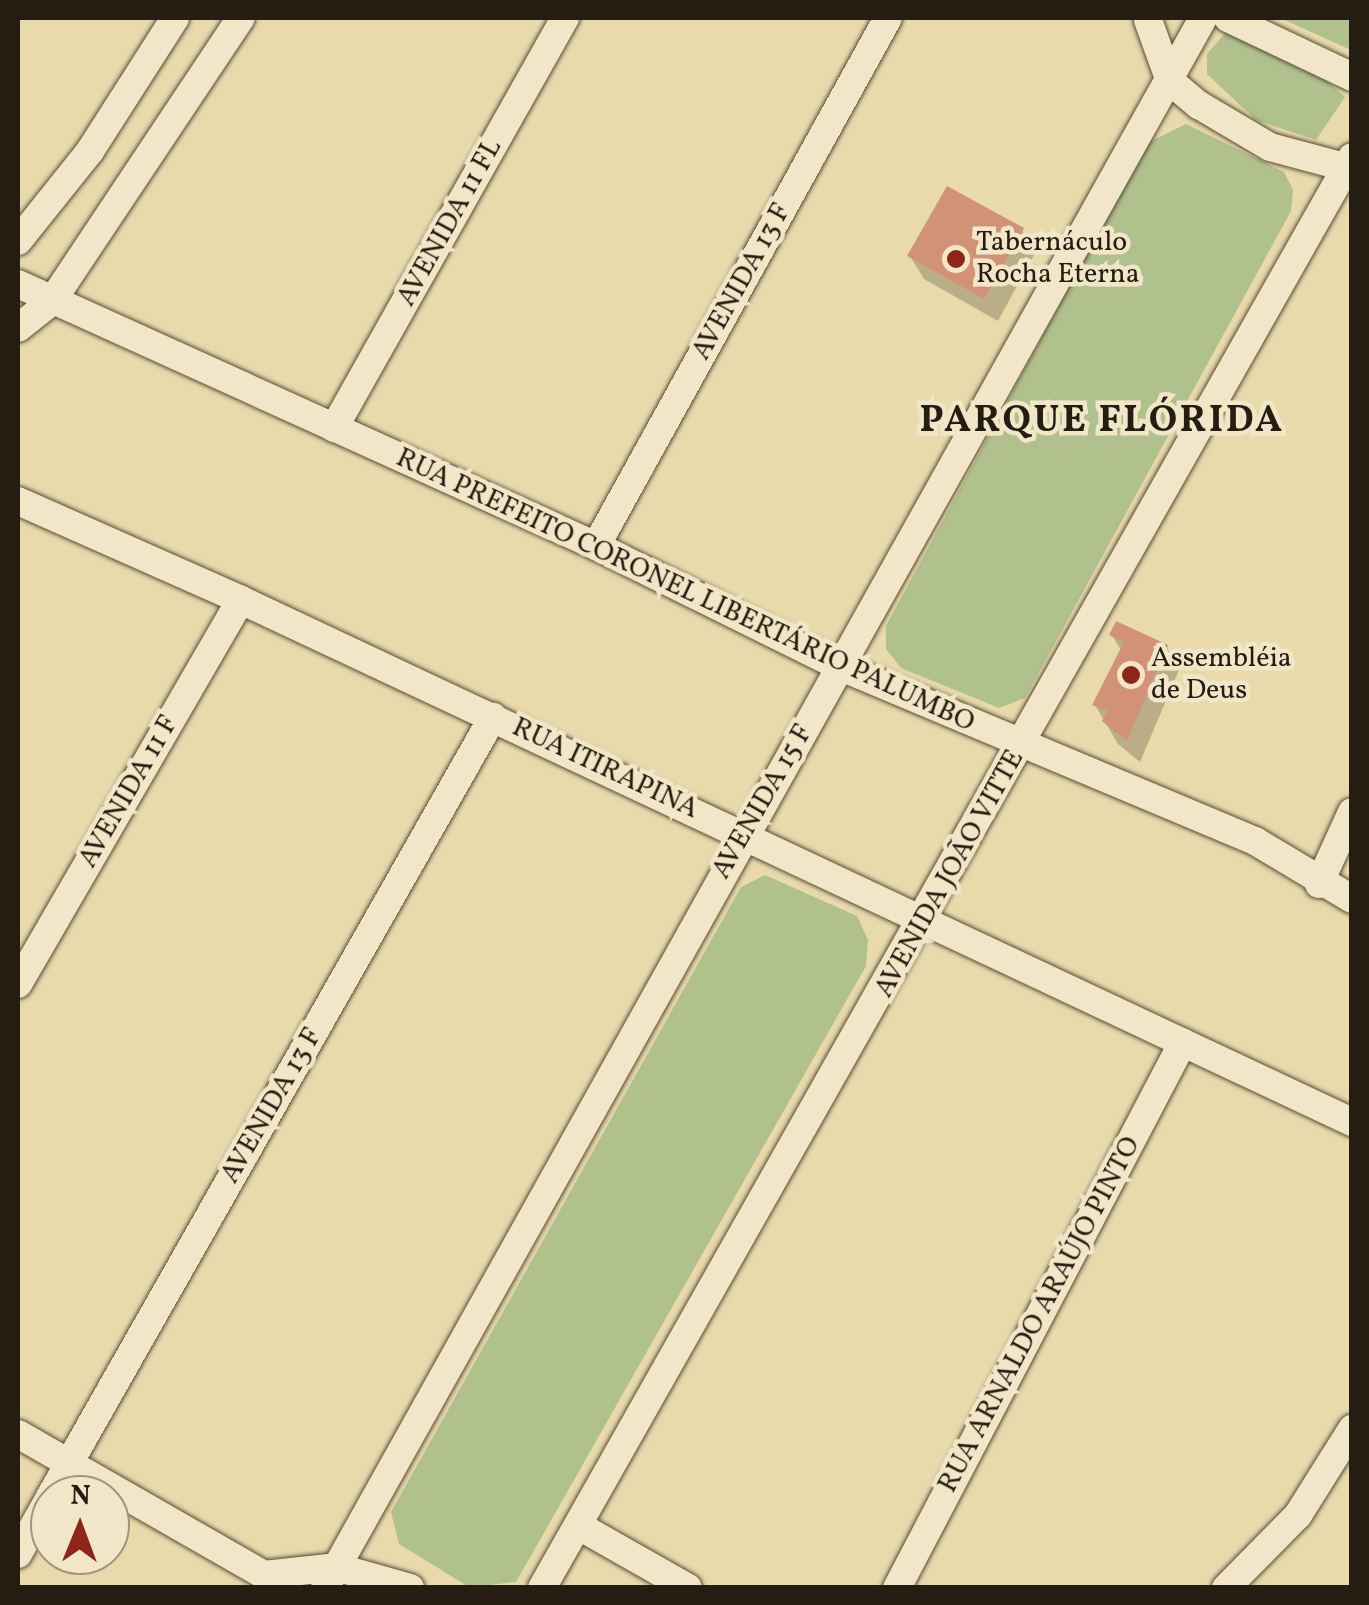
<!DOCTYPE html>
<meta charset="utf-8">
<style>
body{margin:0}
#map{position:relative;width:1369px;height:1605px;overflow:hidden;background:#e9daab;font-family:Vollkorn,serif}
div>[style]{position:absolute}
.green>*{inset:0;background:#b0c18e}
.shadow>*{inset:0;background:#0003}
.building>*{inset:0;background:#d19277}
.roads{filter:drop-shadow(0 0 2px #574c38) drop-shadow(0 0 2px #574c38)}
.street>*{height:28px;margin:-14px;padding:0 14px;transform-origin:14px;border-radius:14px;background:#f1e7c8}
.dots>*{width:28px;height:28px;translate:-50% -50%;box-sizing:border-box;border:5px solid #f1e7c8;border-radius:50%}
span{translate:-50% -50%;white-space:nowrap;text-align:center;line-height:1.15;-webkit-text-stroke:9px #f1e7c8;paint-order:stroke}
.street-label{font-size:28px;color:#261d12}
.poi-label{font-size:28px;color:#261d12}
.left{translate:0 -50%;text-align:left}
.district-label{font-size:38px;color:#261d12;font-weight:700;letter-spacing:2.5px}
.frame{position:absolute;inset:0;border:20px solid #261d12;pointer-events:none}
.north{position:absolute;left:30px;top:1475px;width:100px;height:100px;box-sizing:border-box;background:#f1e7c8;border:2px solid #a0967f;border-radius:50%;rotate:1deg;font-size:28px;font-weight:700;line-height:40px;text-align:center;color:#261d12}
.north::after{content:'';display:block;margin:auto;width:35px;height:45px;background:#8f2418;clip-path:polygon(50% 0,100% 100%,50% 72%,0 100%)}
</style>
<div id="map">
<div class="green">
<i style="clip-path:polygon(1280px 18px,1351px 18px,1351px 50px)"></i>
<i style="clip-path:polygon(1225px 33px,1303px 60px,1345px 97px,1316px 140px,1256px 120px,1207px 74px,1207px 54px)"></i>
<i style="clip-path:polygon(1186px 124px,1284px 172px,1293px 190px,1291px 211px,1025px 698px,999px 708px,901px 668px,886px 649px,886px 626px,1147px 143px)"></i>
<i style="clip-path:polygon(765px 875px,857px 916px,868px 940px,866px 966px,516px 1582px,469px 1587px,399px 1544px,391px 1512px,741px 887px)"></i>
</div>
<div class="shadow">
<i style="clip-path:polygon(1022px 230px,1035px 253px,998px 321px,924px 279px,910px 256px)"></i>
<i style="clip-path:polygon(1112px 635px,1166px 646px,1179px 670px,1140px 762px,1118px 744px,1095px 705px,1122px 652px)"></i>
</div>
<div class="building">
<i style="clip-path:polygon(947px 186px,1024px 228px,984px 299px,907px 256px)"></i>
<i style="clip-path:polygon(1116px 621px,1168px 645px,1127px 741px,1102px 721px,1108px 711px,1092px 705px,1124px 642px,1109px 635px)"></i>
</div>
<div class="roads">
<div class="street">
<i style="left:1228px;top:18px;width:137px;rotate:25.4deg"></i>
<i style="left:1148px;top:20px;width:65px;rotate:70.2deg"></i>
<i style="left:1170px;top:81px;width:38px;rotate:40deg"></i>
<i style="left:1199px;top:105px;width:82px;rotate:30.6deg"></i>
<i style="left:1270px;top:147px;width:85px;rotate:15deg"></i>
<i style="left:18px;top:241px;width:115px;rotate:-51.3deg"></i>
<i style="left:90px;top:151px;width:158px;rotate:-57.4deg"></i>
<i style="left:18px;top:284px;width:635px;rotate:24.38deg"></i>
<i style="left:596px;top:546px;width:273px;rotate:26.3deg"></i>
<i style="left:841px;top:667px;width:449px;rotate:22.8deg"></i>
<i style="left:1255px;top:841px;width:113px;rotate:30.9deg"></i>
<i style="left:18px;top:328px;width:43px;rotate:-38.5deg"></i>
<i style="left:52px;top:301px;width:340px;rotate:-56.3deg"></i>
<i style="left:334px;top:428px;width:471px;rotate:-60.6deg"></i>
<i style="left:18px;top:501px;width:244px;rotate:23.9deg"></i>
<i style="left:241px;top:600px;width:1228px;rotate:25.17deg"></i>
<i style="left:596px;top:546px;width:603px;rotate:-61.06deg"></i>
<i style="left:1319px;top:884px;width:79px;rotate:-65.4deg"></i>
<i style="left:18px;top:984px;width:444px;rotate:-59.9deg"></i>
<i style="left:18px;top:1434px;width:284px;rotate:29.8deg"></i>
<i style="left:264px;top:1575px;width:15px;rotate:62deg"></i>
<i style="left:51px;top:1495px;width:895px;rotate:-60.4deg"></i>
<i style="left:579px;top:1526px;width:125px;rotate:29.6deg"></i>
<i style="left:18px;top:1554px;width:65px;rotate:-60.7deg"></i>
<i style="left:264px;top:1575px;width:72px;rotate:-6.3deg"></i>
<i style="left:336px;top:1567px;width:77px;rotate:15.8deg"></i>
<i style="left:325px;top:1588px;width:1799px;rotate:-60.78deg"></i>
<i style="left:542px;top:1588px;width:1644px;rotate:-60.49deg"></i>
<i style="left:897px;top:1588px;width:616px;rotate:-62.35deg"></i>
<i style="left:1226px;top:1588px;width:103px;rotate:-45.4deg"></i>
<i style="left:1298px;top:1515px;width:102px;rotate:-57.9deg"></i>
</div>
</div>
<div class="dots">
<i style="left:956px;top:259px;background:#8f2418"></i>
<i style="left:1131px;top:675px;background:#8f2418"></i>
</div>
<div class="street-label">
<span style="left:450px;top:223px;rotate:-61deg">AVENIDA 11 FL</span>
<span style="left:742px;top:282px;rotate:-61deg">AVENIDA 13 F</span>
<span style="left:685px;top:591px;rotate:25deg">RUA PREFEITO CORONEL LIBERTÁRIO PALUMBO</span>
<span style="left:605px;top:769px;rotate:25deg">RUA ITIRAPINA</span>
<span style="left:129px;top:792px;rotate:-60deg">AVENIDA 11 F</span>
<span style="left:763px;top:802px;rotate:-60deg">AVENIDA 15 F</span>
<span style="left:950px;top:874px;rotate:-61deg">AVENIDA JOÃO VITTE</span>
<span style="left:272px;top:1106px;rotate:-60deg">AVENIDA 13 F</span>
<span style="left:1040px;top:1315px;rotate:-62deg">RUA ARNALDO ARAÚJO PINTO</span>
</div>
<div class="poi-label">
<span class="left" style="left:976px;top:259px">Tabernáculo<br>Rocha Eterna</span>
<span class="left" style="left:1151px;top:675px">Assembléia<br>de Deus</span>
</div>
<div class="district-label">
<span style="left:1102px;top:422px">PARQUE FLÓRIDA</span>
</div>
<div class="frame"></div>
<div class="north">N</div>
</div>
